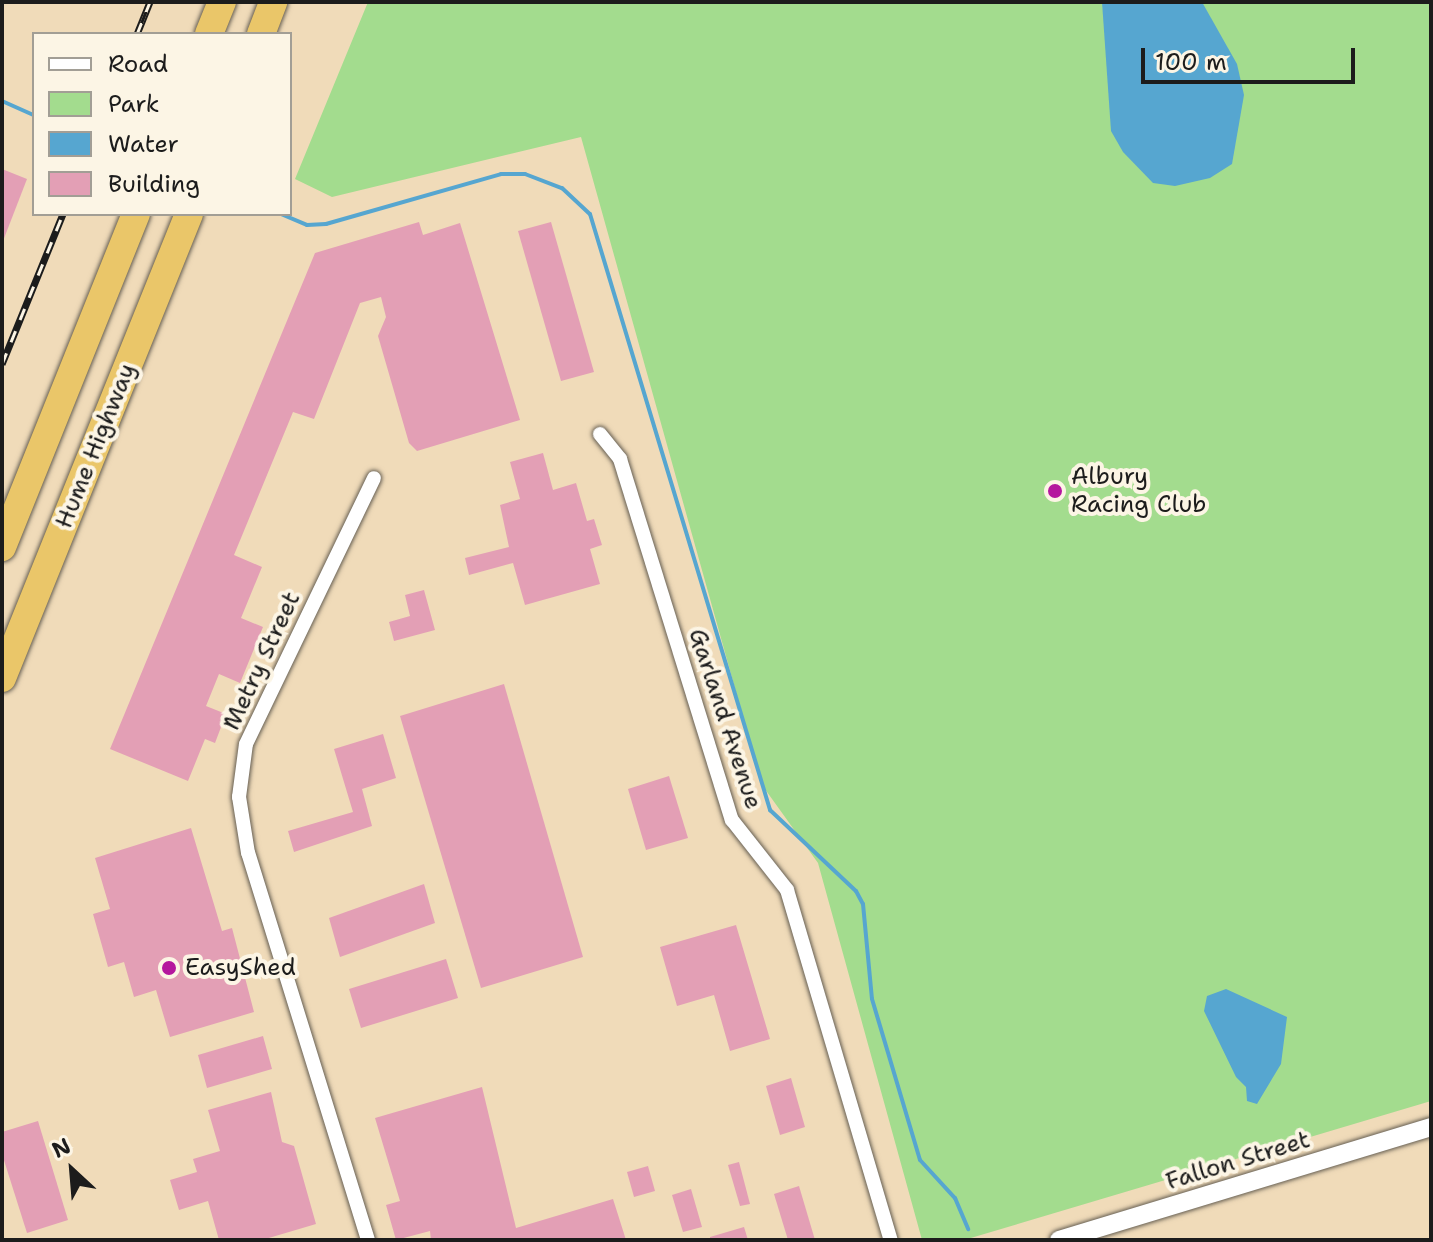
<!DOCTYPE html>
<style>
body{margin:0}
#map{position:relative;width:1433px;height:1242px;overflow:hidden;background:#f0dbb9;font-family:"Shantell Sans",sans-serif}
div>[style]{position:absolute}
.green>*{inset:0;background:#a3dc8e}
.water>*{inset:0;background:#56a6d0}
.stream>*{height:4px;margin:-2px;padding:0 2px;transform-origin:2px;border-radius:2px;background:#56a6d0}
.building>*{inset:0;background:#e39fb5}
.roads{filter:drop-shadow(0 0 2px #665f53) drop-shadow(0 0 2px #665f53)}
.minor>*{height:14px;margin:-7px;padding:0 7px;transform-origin:7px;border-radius:7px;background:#fff}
.tertiary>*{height:18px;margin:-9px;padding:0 9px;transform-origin:9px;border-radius:9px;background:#fff}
.motorway>*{height:28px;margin:-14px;padding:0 14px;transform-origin:14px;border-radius:14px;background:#eac669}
.rail>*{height:7px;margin-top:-3.5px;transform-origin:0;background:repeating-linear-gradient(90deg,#fcf5e5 0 12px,#1c1c1c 0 24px);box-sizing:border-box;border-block:2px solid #1c1c1c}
.dots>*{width:22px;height:22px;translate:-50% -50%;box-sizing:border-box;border:4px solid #fcf5e5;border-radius:50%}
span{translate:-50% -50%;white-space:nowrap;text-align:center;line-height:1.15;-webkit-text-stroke:8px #fcf5e5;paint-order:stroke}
.street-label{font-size:24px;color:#1c1c1c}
.poi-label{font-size:24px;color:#1c1c1c}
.left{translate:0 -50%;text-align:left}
.frame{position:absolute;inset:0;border:4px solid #1c1c1c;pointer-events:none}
.legend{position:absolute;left:32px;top:32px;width:260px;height:184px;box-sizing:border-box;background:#fcf5e5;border:2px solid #a29e95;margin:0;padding:10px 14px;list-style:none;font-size:24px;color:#1c1c1c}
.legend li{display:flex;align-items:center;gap:16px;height:40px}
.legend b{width:40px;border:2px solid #a29e95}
.north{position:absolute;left:32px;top:1130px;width:80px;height:80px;-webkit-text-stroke:6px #fcf5e5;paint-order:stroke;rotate:334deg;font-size:22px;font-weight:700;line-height:32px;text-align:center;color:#1c1c1c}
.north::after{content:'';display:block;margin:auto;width:28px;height:36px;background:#1c1c1c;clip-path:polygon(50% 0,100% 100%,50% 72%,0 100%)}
.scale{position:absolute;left:1141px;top:48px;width:214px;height:36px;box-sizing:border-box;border:4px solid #1c1c1c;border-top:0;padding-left:10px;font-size:24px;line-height:28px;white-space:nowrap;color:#1c1c1c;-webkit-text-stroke:6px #fcf5e5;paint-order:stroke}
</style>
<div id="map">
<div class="green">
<i style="clip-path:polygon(368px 2px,1431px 2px,1431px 1101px,964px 1240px,922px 1240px,818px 863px,762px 785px,581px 137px,332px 197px,295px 179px)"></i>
</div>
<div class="water">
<i style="clip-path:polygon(1102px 2px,1202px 2px,1237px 64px,1244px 95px,1232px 164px,1210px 178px,1175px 186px,1153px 183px,1123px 152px,1111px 131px)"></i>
<i style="clip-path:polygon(1226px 989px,1287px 1017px,1281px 1064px,1257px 1104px,1247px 1101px,1246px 1087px,1236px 1077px,1204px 1011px,1207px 996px)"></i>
</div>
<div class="stream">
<i style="left:2px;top:101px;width:35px;rotate:24deg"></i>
<i style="left:281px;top:214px;width:28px;rotate:23deg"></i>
<i style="left:307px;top:225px;width:19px;rotate:-3deg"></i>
<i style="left:326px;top:224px;width:182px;rotate:-15.9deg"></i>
<i style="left:501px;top:174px;width:24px"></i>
<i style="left:525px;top:174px;width:40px;rotate:21deg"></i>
<i style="left:562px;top:188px;width:38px;rotate:43deg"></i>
<i style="left:590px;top:214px;width:623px;rotate:73.19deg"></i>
<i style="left:770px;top:810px;width:118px;rotate:43.3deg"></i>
<i style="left:856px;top:891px;width:15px;rotate:62deg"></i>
<i style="left:863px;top:904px;width:95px;rotate:84.6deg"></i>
<i style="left:872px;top:999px;width:168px;rotate:73.4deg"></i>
<i style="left:920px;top:1160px;width:52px;rotate:47.4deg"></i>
<i style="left:955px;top:1198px;width:34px;rotate:67deg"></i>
</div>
<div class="building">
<i style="clip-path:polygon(2px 169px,27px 179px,3px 241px,2px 241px)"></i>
<i style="clip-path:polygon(419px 222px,423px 235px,460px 223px,520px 420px,417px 451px,409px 443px,378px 336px,386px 317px,381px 297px,360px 303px,314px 419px,293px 412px,234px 555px,262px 567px,241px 618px,263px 627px,240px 683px,219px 674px,206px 706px,226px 714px,215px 743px,205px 739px,188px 781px,110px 749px,315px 253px)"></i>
<i style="clip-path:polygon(551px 222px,594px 372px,561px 381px,518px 231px)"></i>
<i style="clip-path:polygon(543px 453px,553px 490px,576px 483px,587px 521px,594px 519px,602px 545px,590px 549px,600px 584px,525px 605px,513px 563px,469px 575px,465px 558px,509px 547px,500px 505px,520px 499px,510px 462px)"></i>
<i style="clip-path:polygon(424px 590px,435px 630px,394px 641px,389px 622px,410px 616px,405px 595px)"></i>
<i style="clip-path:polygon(504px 684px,583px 957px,481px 988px,400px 716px)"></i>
<i style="clip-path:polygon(383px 734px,396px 778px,362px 789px,372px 826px,294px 852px,288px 831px,353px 812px,334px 749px)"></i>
<i style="clip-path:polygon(669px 776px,688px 838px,646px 850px,628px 789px)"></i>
<i style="clip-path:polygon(191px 828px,222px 931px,232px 928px,254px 1012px,170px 1037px,156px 990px,134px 997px,124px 962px,108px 967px,93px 914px,110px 909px,95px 858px)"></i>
<i style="clip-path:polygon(424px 884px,435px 923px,340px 957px,329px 918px)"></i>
<i style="clip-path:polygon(736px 925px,770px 1039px,730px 1051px,714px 995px,677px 1006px,660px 947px)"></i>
<i style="clip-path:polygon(446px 959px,458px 998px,361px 1028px,349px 989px)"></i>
<i style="clip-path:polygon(263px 1036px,272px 1069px,207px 1088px,198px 1055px)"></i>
<i style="clip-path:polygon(791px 1078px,805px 1127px,780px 1135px,766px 1086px)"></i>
<i style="clip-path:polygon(482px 1087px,516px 1228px,613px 1199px,626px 1240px,431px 1240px,430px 1231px,396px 1240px,386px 1205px,400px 1201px,375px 1118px)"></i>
<i style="clip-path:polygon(271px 1092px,282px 1142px,294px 1146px,316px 1224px,262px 1240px,219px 1240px,208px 1201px,179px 1210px,170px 1180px,197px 1172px,193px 1159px,220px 1151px,208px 1110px)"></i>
<i style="clip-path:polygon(38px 1121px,68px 1220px,27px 1233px,2px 1154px,2px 1132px)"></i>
<i style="clip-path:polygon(739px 1162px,750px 1204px,740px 1206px,728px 1165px)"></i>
<i style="clip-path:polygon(648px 1166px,655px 1191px,634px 1197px,627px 1172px)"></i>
<i style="clip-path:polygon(799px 1186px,815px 1240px,788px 1240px,774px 1194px)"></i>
<i style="clip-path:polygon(691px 1189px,702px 1227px,683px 1232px,672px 1195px)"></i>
<i style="clip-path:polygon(744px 1227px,748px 1240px,710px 1240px,710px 1237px)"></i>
</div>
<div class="roads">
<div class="minor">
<i style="left:600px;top:434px;width:32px;rotate:51deg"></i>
<i style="left:620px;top:459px;width:378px;rotate:72.8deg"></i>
<i style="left:732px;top:820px;width:89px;rotate:51.8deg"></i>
<i style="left:787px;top:890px;width:365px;rotate:73.5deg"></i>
<i style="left:368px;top:1240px;width:405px;rotate:-107.2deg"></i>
<i style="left:248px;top:853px;width:57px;rotate:-99.1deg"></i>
<i style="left:239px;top:797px;width:53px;rotate:-82.5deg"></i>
<i style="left:246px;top:744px;width:295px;rotate:-64.3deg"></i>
</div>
<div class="tertiary">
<i style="left:1059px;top:1240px;width:389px;rotate:-16.9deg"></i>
</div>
<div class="motorway">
<i style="left:209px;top:34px;width:35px;rotate:-68deg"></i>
<i style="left:261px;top:34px;width:34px;rotate:-69deg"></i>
<i style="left:2px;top:547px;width:359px;rotate:-68.1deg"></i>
<i style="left:2px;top:678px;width:500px;rotate:-68.05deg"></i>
</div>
</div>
<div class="rail">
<i style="left:137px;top:34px;width:35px;rotate:-68deg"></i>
<i style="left:2px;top:364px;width:162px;rotate:-67.9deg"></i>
</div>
<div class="dots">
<i style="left:1055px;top:491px;background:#b5179e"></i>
<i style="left:169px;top:968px;background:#b5179e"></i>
</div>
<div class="street-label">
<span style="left:96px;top:446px;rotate:-68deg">Hume Highway</span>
<span style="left:262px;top:661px;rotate:-65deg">Metry Street</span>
<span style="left:725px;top:719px;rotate:72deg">Garland Avenue</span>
<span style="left:1238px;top:1161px;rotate:-17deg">Fallon Street</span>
</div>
<div class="poi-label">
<span class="left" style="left:1071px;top:491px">Albury<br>Racing Club</span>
<span class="left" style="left:185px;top:968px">EasyShed</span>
</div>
<div class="frame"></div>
<ul class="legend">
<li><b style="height:10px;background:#fff"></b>Road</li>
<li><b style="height:22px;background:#a3dc8e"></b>Park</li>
<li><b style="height:22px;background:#56a6d0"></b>Water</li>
<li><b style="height:22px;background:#e39fb5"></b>Building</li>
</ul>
<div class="north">N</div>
<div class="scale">100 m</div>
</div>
